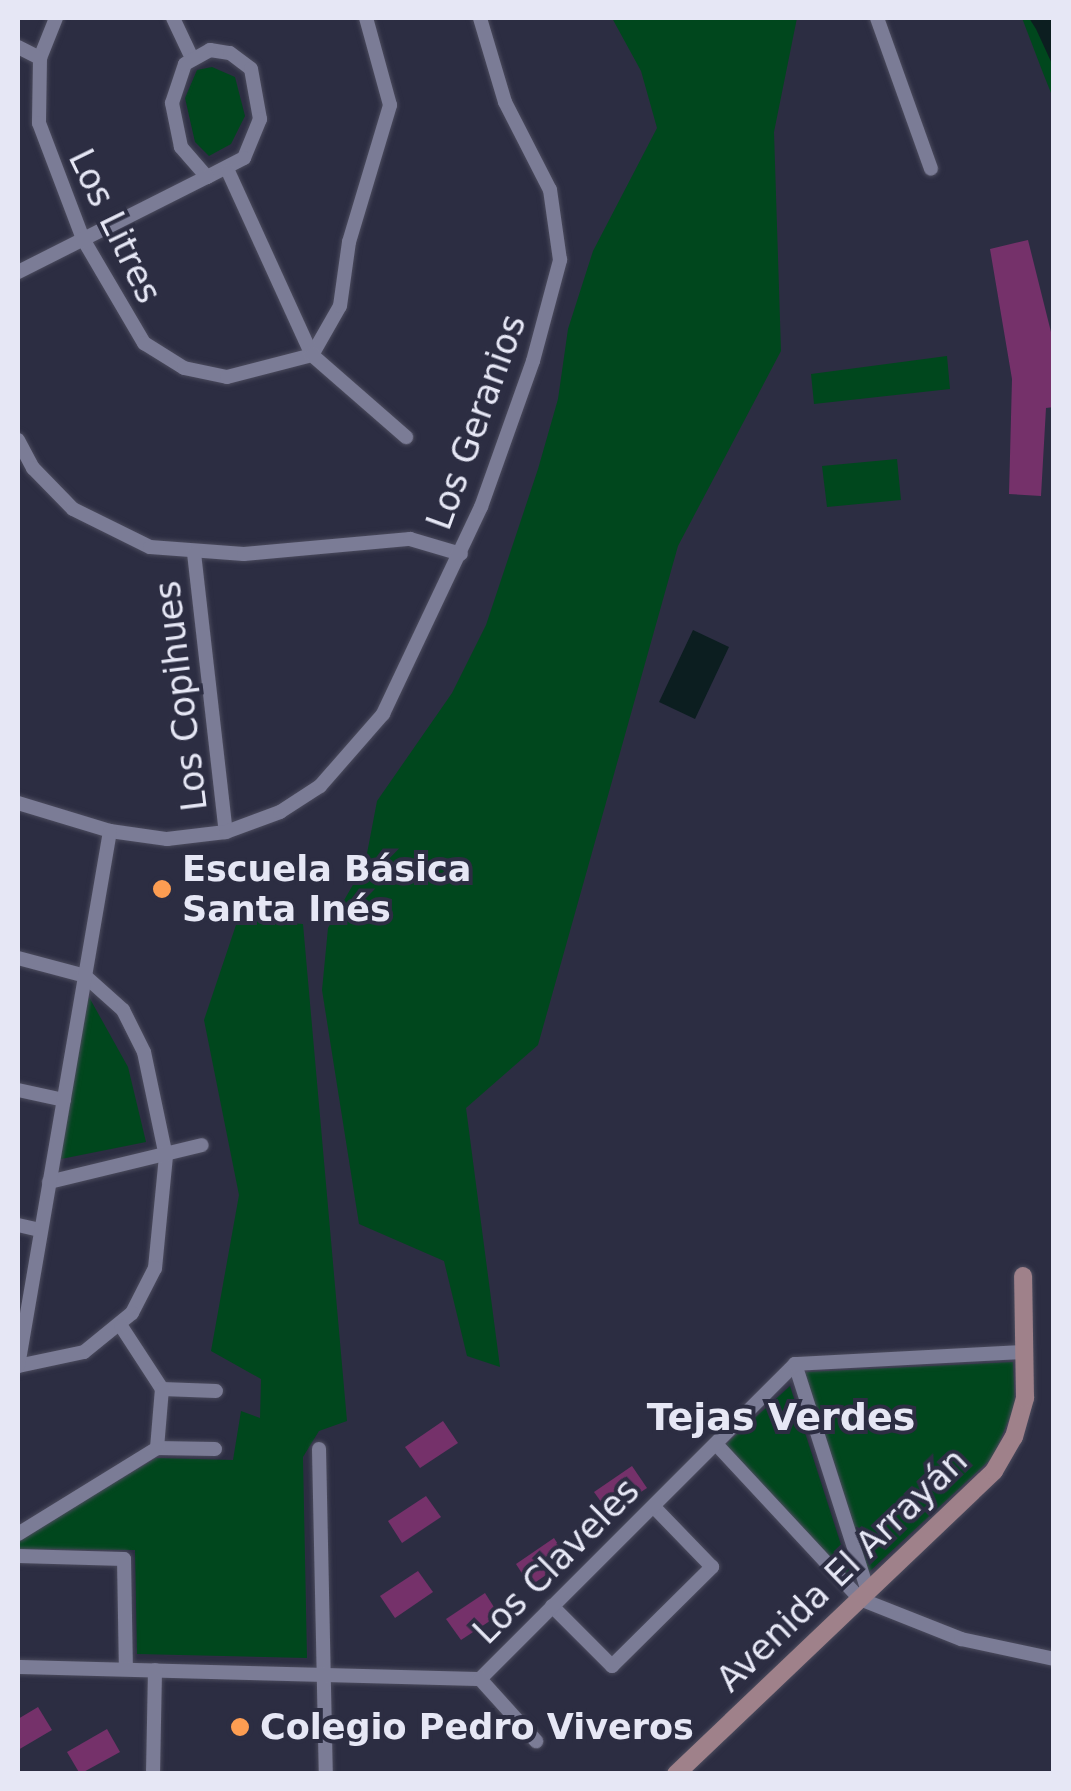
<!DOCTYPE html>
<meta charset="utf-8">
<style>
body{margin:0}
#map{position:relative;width:1071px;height:1791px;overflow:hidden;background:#2c2d42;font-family:"DejaVu Sans",sans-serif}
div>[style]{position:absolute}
.green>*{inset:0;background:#00471d}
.water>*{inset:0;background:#0c1e20}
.building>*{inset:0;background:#75316a}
.roads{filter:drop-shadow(0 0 2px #4b4b5d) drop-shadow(0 0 2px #4b4b5d)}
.street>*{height:14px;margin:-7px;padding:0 7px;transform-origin:7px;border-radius:7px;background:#7b7c96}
.secondary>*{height:18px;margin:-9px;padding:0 9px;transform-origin:9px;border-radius:9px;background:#9f818a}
.dots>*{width:28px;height:28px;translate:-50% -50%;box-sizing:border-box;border:5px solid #2c2d42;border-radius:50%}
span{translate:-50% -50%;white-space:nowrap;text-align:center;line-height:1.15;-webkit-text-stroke:8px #2c2d42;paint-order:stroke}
.street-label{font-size:35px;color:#e6e7f5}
.poi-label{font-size:35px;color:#e6e7f5;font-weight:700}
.left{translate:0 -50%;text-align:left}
.neighbourhood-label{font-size:38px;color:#e6e7f5;font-weight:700}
.frame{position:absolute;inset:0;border:20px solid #e6e7f5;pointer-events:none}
</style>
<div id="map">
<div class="green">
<i style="clip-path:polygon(612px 18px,797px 18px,774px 132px,781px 351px,678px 546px,538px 1045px,466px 1108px,500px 1367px,467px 1356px,444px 1261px,359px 1224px,322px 990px,328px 928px,365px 864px,377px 801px,452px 693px,486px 625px,538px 469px,558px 399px,568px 329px,593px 251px,657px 128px,641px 71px)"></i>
<i style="clip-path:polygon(1022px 18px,1053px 18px,1053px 98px,1043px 73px)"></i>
<i style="clip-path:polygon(212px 67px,235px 77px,245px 116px,231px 144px,209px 156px,195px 142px,185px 98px,197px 70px)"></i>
<i style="clip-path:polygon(947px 356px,950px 389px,814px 404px,811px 374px)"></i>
<i style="clip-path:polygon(897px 459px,901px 500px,827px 507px,822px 466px)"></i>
<i style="clip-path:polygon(238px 919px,303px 924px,347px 1421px,319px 1431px,303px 1457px,307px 1658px,137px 1654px,135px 1550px,18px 1549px,18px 1540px,156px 1458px,233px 1460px,241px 1411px,260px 1418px,261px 1379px,211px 1351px,239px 1195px,204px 1020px)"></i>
<i style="clip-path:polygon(89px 997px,128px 1067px,146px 1142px,56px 1160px)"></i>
<i style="clip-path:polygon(1013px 1362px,1015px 1405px,993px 1457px,869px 1572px,805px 1372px)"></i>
<i style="clip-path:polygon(790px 1386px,853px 1582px,725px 1445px)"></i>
</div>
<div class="water">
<i style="clip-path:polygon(1029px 18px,1053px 18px,1053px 66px,1036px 29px)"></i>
<i style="clip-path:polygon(693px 630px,729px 647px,695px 719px,659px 702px)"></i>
</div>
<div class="building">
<i style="clip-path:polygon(1028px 240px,1054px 344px,1054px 407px,1046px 408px,1041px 496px,1009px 494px,1012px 379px,990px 249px)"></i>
<i style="clip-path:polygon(443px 1421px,458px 1443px,420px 1468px,405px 1447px)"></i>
<i style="clip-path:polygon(632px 1466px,647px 1488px,609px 1513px,594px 1492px)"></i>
<i style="clip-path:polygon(426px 1496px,441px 1517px,402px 1543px,388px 1521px)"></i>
<i style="clip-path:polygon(554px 1538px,568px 1560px,530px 1586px,516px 1564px)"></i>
<i style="clip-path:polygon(418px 1571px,433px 1592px,395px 1618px,380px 1596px)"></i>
<i style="clip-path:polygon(485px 1593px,499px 1615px,461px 1640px,446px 1619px)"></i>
<i style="clip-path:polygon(38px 1707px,52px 1730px,18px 1750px,18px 1719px)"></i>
<i style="clip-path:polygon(107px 1729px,120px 1752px,80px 1774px,67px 1752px)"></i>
</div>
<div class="roads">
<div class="street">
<i style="left:56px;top:18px;width:43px;rotate:111.8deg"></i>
<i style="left:40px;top:58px;width:65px;rotate:90.9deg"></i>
<i style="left:39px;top:123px;width:124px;rotate:69.2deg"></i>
<i style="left:83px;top:239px;width:121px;rotate:59.6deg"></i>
<i style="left:144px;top:343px;width:47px;rotate:32deg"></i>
<i style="left:184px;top:368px;width:44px;rotate:11.8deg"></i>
<i style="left:227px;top:377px;width:88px;rotate:-14.5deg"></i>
<i style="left:312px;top:355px;width:56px;rotate:-60.3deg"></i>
<i style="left:340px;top:306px;width:65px;rotate:-82deg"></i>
<i style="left:349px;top:242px;width:143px;rotate:-73.3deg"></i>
<i style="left:390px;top:105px;width:90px;rotate:-105.4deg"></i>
<i style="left:173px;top:18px;width:42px;rotate:64.7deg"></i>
<i style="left:877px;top:18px;width:160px;rotate:70.3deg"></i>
<i style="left:18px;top:47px;width:25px;rotate:27deg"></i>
<i style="left:210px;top:50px;width:20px;rotate:9deg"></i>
<i style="left:230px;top:53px;width:26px;rotate:37deg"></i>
<i style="left:251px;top:69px;width:51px;rotate:79.8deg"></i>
<i style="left:260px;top:119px;width:42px;rotate:112.3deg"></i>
<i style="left:244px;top:158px;width:42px;rotate:152.8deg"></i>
<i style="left:207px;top:177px;width:40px;rotate:-131deg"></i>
<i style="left:181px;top:147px;width:45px;rotate:-101.6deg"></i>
<i style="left:172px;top:103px;width:41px;rotate:-71.6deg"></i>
<i style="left:185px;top:64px;width:29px;rotate:-29deg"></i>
<i style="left:228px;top:171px;width:202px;rotate:65.5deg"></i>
<i style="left:312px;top:355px;width:125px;rotate:41.1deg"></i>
<i style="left:18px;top:272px;width:212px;rotate:-26.7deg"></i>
<i style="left:18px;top:440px;width:32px;rotate:62deg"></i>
<i style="left:33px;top:468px;width:57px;rotate:45.7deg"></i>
<i style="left:73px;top:509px;width:86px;rotate:26.3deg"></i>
<i style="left:150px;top:547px;width:94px;rotate:4.3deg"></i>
<i style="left:244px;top:554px;width:167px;rotate:-5.2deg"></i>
<i style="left:410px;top:539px;width:53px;rotate:16.4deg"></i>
<i style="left:194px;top:553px;width:281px;rotate:83.5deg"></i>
<i style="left:18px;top:803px;width:96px;rotate:16.9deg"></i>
<i style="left:110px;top:831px;width:58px;rotate:8deg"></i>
<i style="left:167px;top:839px;width:59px;rotate:-6.8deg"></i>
<i style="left:226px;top:832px;width:58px;rotate:-20.3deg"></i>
<i style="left:280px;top:812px;width:48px;rotate:-33deg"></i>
<i style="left:320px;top:786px;width:96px;rotate:-48.8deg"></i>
<i style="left:383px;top:714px;width:229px;rotate:-64.7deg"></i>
<i style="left:481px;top:507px;width:155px;rotate:-70.4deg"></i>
<i style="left:533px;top:361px;width:105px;rotate:-75deg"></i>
<i style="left:560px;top:260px;width:71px;rotate:-98.1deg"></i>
<i style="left:550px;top:190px;width:99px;rotate:-117.1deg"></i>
<i style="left:505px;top:102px;width:88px;rotate:-106.6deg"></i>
<i style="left:18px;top:958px;width:69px;rotate:15deg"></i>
<i style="left:85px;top:976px;width:51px;rotate:41.8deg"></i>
<i style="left:123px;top:1010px;width:47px;rotate:63.4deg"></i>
<i style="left:144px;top:1052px;width:106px;rotate:78.1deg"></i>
<i style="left:166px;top:1156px;width:113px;rotate:95.6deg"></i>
<i style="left:155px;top:1268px;width:51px;rotate:117.1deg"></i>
<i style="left:132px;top:1313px;width:62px;rotate:140.9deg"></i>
<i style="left:84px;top:1352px;width:67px;rotate:168deg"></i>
<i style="left:18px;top:1090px;width:47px;rotate:12.3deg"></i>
<i style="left:49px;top:1182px;width:157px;rotate:-13.6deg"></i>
<i style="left:18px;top:1225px;width:23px;rotate:13deg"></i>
<i style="left:121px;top:1326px;width:75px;rotate:56.9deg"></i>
<i style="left:795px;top:1364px;width:238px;rotate:72.2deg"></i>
<i style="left:18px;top:1366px;width:543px;rotate:-80.24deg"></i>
<i style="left:162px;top:1389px;width:54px;rotate:2.1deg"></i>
<i style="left:716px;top:1444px;width:212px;rotate:47.1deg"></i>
<i style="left:860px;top:1599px;width:109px;rotate:21.6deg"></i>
<i style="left:961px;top:1639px;width:95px;rotate:12.1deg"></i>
<i style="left:157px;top:1448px;width:58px;rotate:1deg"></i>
<i style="left:319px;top:1449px;width:325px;rotate:88.8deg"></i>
<i style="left:18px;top:1534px;width:163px;rotate:-31.7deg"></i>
<i style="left:157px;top:1448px;width:59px;rotate:-85.2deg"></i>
<i style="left:18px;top:1556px;width:106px;rotate:1.6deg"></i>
<i style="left:124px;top:1559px;width:110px;rotate:89deg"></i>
<i style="left:552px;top:1606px;width:85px;rotate:45deg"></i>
<i style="left:612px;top:1666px;width:141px;rotate:-44.7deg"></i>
<i style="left:712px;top:1567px;width:83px;rotate:-134deg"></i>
<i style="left:18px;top:1667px;width:462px;rotate:1.5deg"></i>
<i style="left:480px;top:1679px;width:445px;rotate:-45deg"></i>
<i style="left:795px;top:1364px;width:230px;rotate:-3deg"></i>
<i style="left:480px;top:1679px;width:84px;rotate:47.9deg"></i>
<i style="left:153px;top:1774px;width:104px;rotate:-88.9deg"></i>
</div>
<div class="secondary">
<i style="left:676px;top:1774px;width:439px;rotate:-43.6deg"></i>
<i style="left:994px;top:1471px;width:39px;rotate:-60deg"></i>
<i style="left:1014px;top:1437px;width:41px;rotate:-74.2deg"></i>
<i style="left:1025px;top:1398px;width:122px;rotate:-90.9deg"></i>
</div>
</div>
<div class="dots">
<i style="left:162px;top:889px;background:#fc9d52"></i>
<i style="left:240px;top:1727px;background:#fc9d52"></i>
</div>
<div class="street-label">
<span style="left:115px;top:226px;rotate:64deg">Los Litres</span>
<span style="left:476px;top:422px;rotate:-70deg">Los Geranios</span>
<span style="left:181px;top:696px;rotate:-97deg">Los Copihues</span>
<span style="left:556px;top:1561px;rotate:-45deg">Los Claveles</span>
<span style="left:842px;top:1570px;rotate:-44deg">Avenida El Arrayán</span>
</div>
<div class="poi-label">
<span class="left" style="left:182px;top:889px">Escuela Básica<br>Santa Inés</span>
<span class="left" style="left:260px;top:1727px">Colegio Pedro Viveros</span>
</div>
<div class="neighbourhood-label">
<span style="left:781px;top:1418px">Tejas Verdes</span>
</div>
<div class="frame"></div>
</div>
